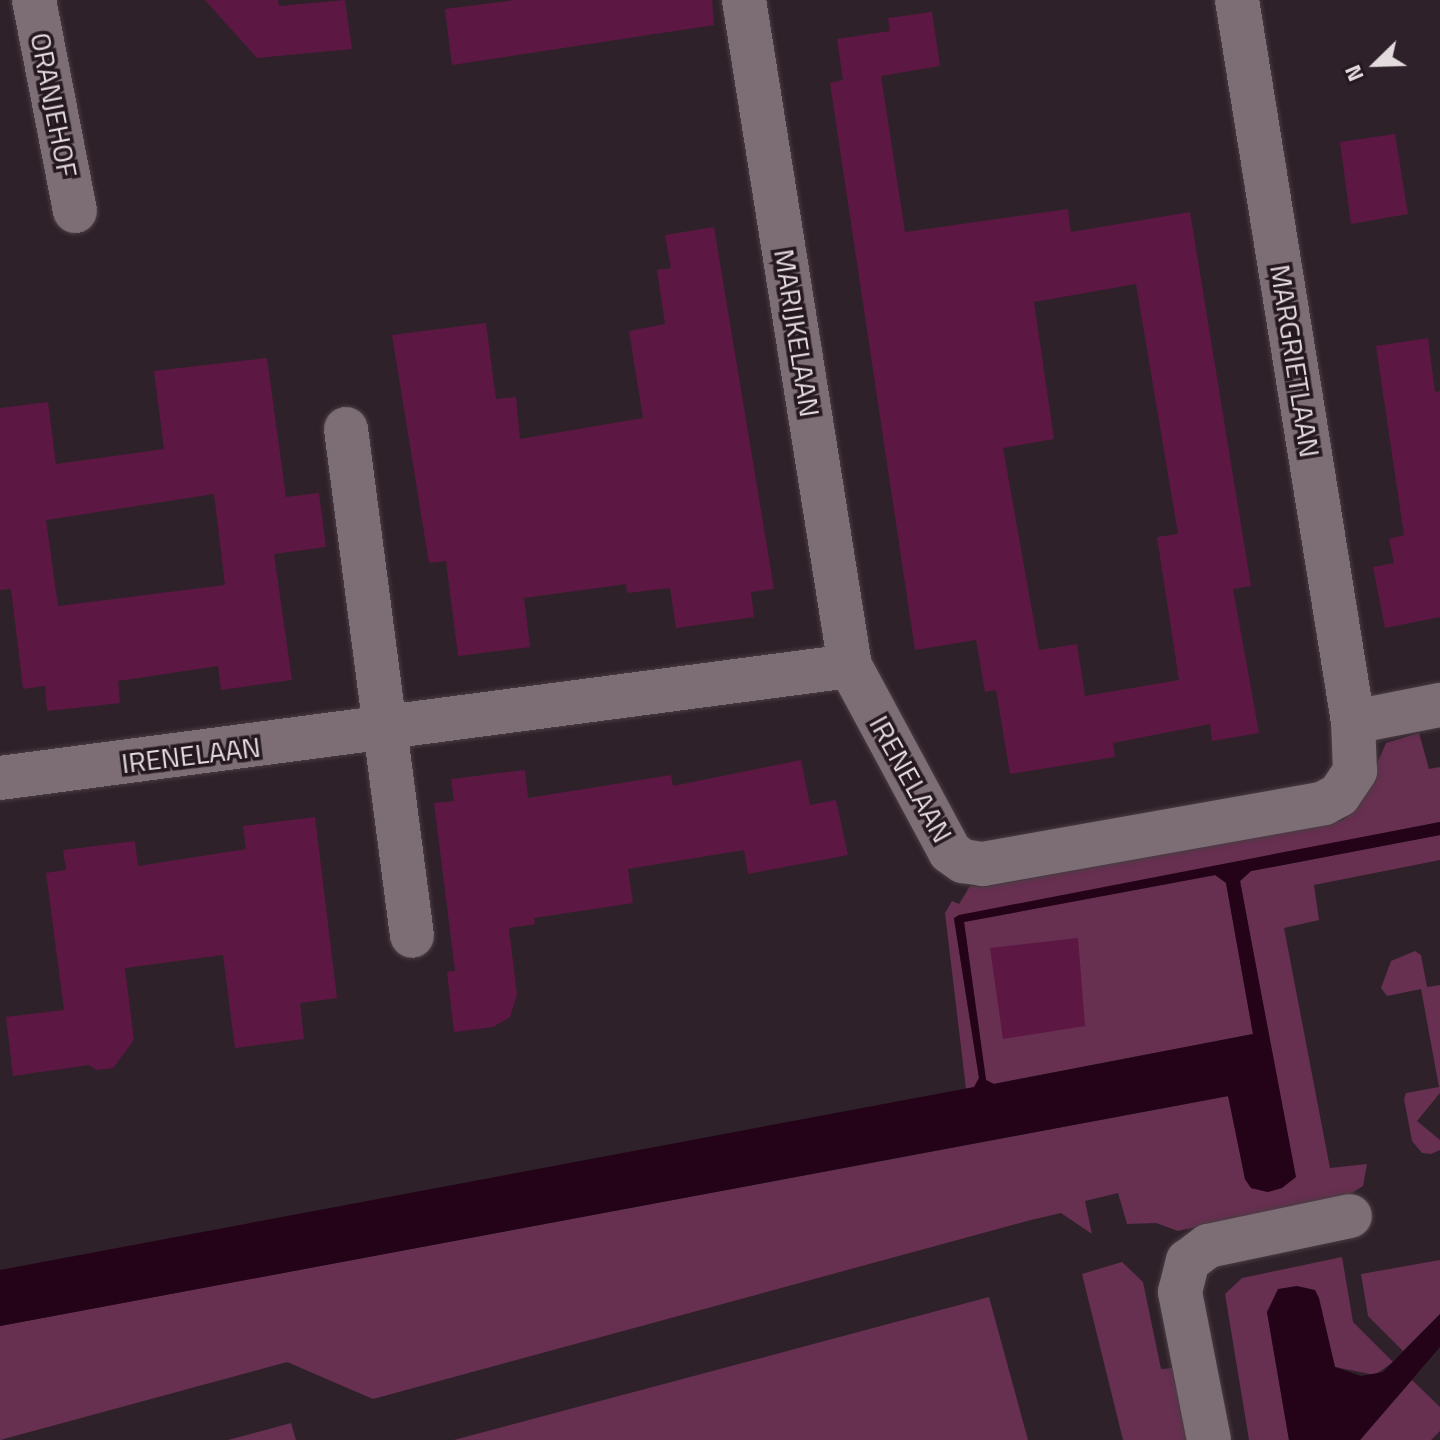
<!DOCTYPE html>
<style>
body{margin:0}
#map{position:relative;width:1440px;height:1440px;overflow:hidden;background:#2f2129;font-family:"Titillium Web",sans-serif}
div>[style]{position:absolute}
.green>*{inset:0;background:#672f50}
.water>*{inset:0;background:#240318}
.building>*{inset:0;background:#5c1843}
.roads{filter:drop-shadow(0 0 2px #483d42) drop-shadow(0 0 2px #483d42)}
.minor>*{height:44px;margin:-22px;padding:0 22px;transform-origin:22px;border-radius:22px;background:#7d6d75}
span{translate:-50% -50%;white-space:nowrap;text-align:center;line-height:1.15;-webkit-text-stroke:7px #25181f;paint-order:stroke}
.street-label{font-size:28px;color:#e4dbdf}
.north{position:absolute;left:1336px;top:24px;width:80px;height:80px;-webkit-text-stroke:6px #25181f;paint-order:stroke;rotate:247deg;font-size:22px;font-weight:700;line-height:32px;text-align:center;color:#e4dbdf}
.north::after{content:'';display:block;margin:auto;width:28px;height:36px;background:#e4dbdf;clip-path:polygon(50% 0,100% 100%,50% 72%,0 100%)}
</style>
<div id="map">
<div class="green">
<i style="clip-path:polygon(1419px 733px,1429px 769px,1440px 767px,1440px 822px,954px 919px,979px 1078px,975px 1087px,966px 1089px,945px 913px,952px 901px,959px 904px,970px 886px,985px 887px,1343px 820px,1361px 800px,1386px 743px)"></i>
<i style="clip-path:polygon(1440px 835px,1440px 860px,1314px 885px,1319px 920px,1284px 928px,1330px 1168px,1367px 1164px,1363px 1186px,1352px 1193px,1178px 1231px,1156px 1223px,1127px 1224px,1118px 1193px,1085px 1201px,1092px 1234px,1061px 1213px,1031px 1220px,373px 1399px,287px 1362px,0 1440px,0 1326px,1229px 1096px,1245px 1179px,1251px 1188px,1268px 1192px,1295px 1177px,1240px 881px,1251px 871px)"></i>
<i style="clip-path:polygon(1216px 875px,1226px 882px,1253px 1034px,993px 1084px,986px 1080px,964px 922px)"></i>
<i style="clip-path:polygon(1415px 951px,1421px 955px,1427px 987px,1440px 985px,1440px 1093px,1417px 1121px,1440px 1140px,1440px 1150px,1431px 1154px,1422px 1153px,1412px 1141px,1404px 1099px,1406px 1093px,1439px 1087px,1421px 989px,1387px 996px,1381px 988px,1391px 961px)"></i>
<i style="clip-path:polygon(1342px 1257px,1353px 1322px,1393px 1362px,1375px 1375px,1335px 1367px,1315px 1291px,1267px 1312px,1289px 1440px,1249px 1440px,1225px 1294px,1242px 1278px)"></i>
<i style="clip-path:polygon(1440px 1260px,1440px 1314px,1403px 1351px,1368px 1316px,1361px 1274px)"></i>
<i style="clip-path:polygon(1122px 1262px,1143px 1282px,1161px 1369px,1173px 1368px,1187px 1440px,1123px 1440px,1082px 1274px)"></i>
<i style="clip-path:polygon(989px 1297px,1028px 1440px,454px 1440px)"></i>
<i style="clip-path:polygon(1412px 1380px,1440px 1407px,1440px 1431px,1431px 1440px,1360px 1440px)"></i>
<i style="clip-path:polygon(291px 1423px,296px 1440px,228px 1440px)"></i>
</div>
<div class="water">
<i style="clip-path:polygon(evenodd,1440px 822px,1440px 835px,1251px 871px,1240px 881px,1296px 1177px,1282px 1188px,1268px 1192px,1251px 1188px,1245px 1179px,1228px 1096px,0 1326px,0 1270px,974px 1087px,979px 1078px,954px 918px,959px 915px,1440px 822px,1215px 875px,1226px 883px,1253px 1034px,994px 1084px,986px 1080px,964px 922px,1215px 875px)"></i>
<i style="clip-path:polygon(1297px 1286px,1315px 1290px,1319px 1298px,1335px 1367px,1361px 1376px,1383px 1372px,1440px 1314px,1440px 1347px,1360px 1440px,1289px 1440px,1267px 1312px,1278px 1289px)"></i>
</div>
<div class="building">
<i style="clip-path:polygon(205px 0,278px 0,279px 6px,345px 0,352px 49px,257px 58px)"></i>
<i style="clip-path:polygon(515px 0,712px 0,714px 25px,452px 65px,445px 9px)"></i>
<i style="clip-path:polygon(evenodd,932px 12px,940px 66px,881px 76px,905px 232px,1068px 209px,1071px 232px,1190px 212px,1251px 586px,1233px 589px,1259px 733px,1212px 741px,1210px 724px,1113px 743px,1115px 757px,1010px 774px,996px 690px,985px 692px,976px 640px,915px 650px,830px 83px,843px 80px,837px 39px,890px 31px,888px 18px,932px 12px,1136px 284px,1178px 534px,1157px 537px,1179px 680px,1085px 696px,1077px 644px,1039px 650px,1003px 448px,1054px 439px,1034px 302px,1136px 284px)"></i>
<i style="clip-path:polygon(1395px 134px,1408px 214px,1351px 224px,1340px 142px)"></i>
<i style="clip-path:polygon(714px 227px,774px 589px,751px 592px,754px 617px,676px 628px,670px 588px,627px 593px,626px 584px,524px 598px,530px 647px,458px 656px,446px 561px,429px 563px,392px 335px,486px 323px,496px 399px,516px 397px,520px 439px,643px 418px,629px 331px,665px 324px,657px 270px,671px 268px,665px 235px)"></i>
<i style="clip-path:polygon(1428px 338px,1435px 392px,1440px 391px,1440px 617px,1385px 628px,1373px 567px,1394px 563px,1389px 539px,1404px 535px,1376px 346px)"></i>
<i style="clip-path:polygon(evenodd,267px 358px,286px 497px,319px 493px,326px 547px,274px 554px,292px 680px,221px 690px,218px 666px,118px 681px,120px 703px,47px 711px,45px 686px,23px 689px,11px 589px,0 590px,0 408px,48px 402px,56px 464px,164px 449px,154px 371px,267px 358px,214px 494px,225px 585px,58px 606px,46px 520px,214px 494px)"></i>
<i style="clip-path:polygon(801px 760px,810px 805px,836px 800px,848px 855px,748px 874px,744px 850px,628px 869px,633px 903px,534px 918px,535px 924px,509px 928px,517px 995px,510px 1017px,493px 1027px,454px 1032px,447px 972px,455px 971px,434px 803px,454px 801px,451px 779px,525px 770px,528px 798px,671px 775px,673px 786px)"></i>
<i style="clip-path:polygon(315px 817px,337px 998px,300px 1003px,304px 1039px,235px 1048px,223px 955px,125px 968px,134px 1040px,113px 1068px,96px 1070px,89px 1065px,13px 1076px,6px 1017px,64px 1010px,46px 873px,66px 870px,63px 850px,135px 841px,138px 866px,246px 849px,243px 826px)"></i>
<i style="clip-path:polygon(1078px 938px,1085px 1026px,1003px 1039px,990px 948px)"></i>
</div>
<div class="roads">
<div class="minor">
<i style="left:34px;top:0;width:215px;rotate:79deg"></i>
<i style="left:744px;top:0;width:674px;rotate:80.96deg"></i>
<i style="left:1237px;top:0;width:731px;rotate:80.87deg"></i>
<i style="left:346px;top:429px;width:511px;rotate:82.58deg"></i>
<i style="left:0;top:778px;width:857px;rotate:-7.51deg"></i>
<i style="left:850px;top:666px;width:211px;rotate:61.7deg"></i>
<i style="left:950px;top:852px;width:16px;rotate:35deg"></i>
<i style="left:963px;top:861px;width:20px;rotate:9deg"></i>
<i style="left:983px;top:864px;width:346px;rotate:-10.1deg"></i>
<i style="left:1324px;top:803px;width:17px;rotate:-28deg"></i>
<i style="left:1339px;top:795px;width:29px;rotate:-56deg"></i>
<i style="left:1355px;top:771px;width:49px;rotate:-92.3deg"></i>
<i style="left:1353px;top:722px;width:89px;rotate:-11.1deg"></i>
<i style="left:1209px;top:1440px;width:151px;rotate:-101.1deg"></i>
<i style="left:1180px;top:1292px;width:32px;rotate:-76deg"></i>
<i style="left:1188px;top:1261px;width:25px;rotate:-37deg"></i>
<i style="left:1208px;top:1246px;width:145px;rotate:-11.9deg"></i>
</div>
</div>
<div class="street-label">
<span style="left:54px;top:105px;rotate:79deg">ORANJEHOF</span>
<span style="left:797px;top:333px;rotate:81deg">MARIJKELAAN</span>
<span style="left:1295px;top:361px;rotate:81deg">MARGRIETLAAN</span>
<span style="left:191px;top:755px;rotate:-7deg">IRENELAAN</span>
<span style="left:911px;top:779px;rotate:61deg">IRENELAAN</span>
</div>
<div class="north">N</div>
</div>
